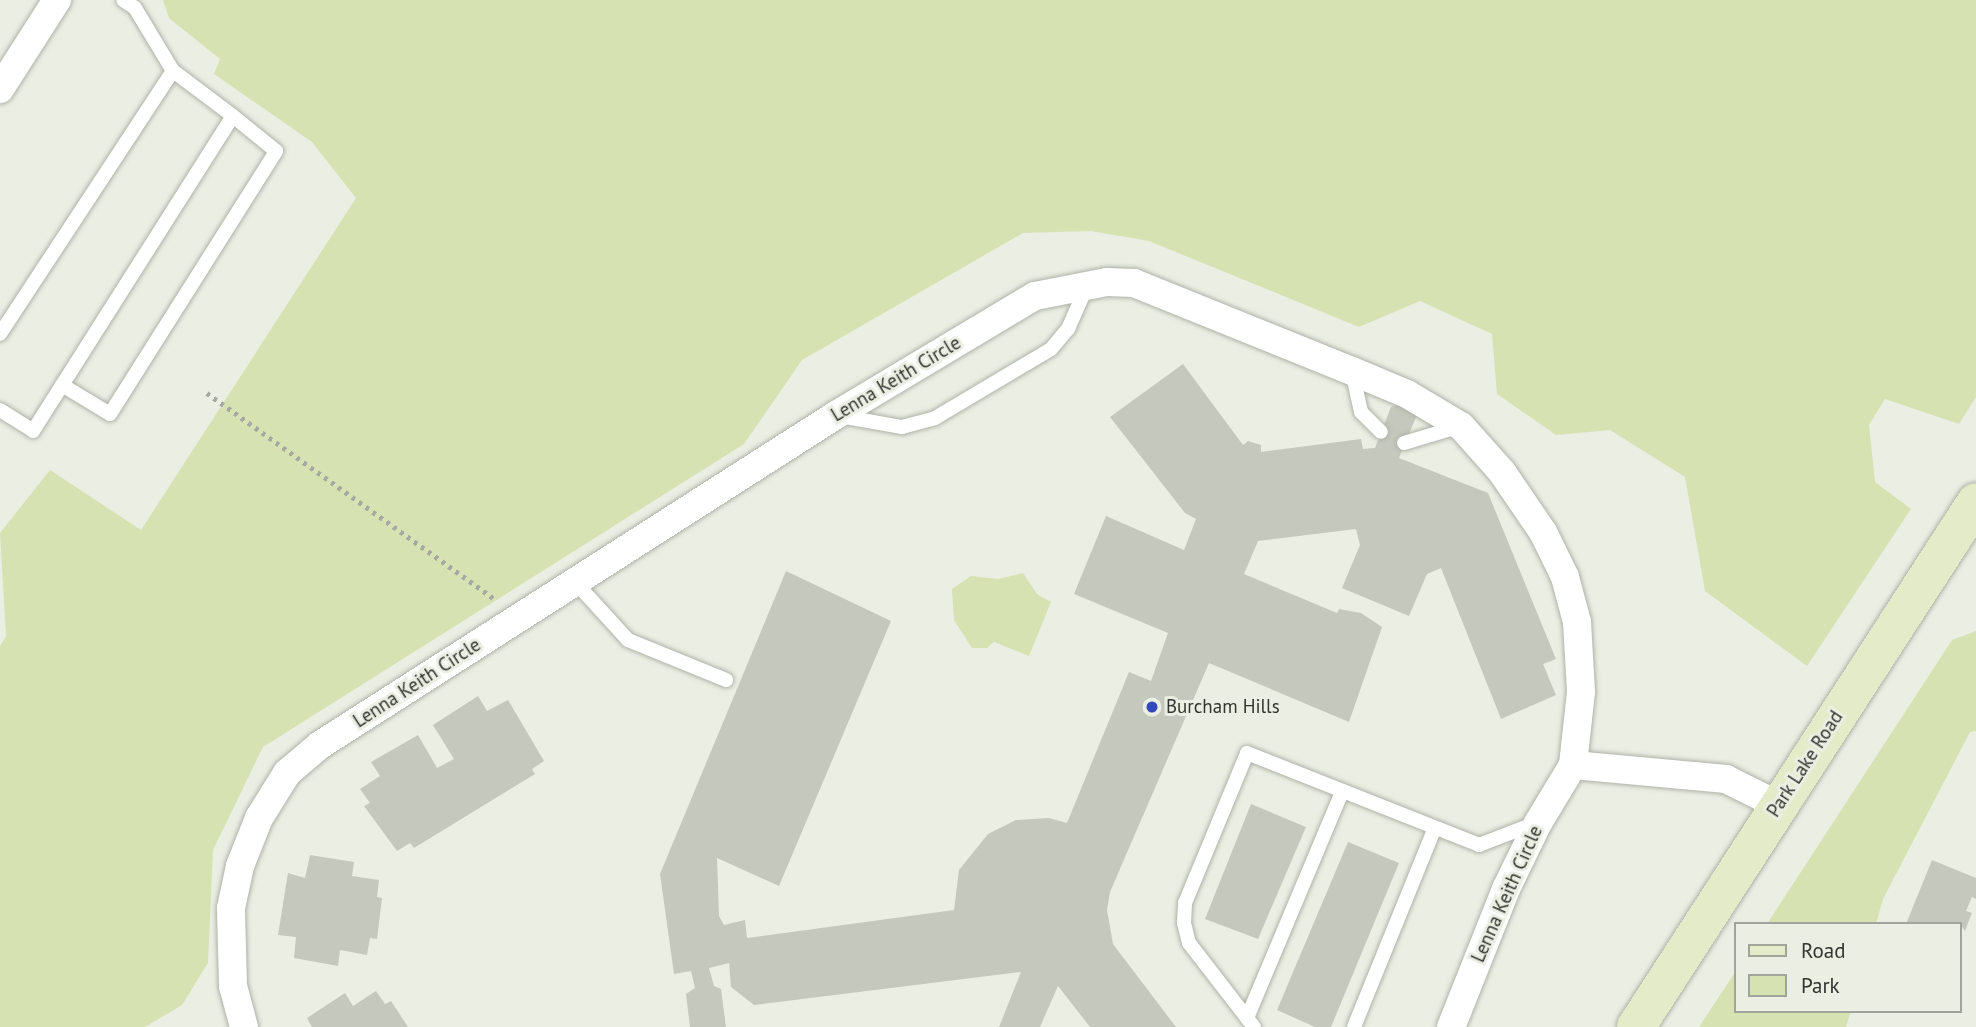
<!DOCTYPE html>
<style>
body{margin:0}
#map{position:relative;width:1976px;height:1027px;overflow:hidden;background:#ebeee3;font-family:"PT Sans",sans-serif}
div>[style]{position:absolute}
.green>*{inset:0;background:#d6e2b2}
.building>*{inset:0;background:#c5c8bd}
.path>*{height:4.5px;margin-top:-2.25px;transform-origin:0;background:repeating-linear-gradient(90deg,#a7a9a1 0 3.5px,transparent 0 8.5px)}
.roads{filter:drop-shadow(0 0 2px #afb2a8) drop-shadow(0 0 2px #afb2a8)}
.lane>*{height:14px;margin:-7px;padding:0 7px;transform-origin:7px;border-radius:7px;background:#fff}
.street>*{height:28px;margin:-14px;padding:0 14px;transform-origin:14px;border-radius:14px;background:#fff}
.secondary>*{height:38px;margin:-19px;padding:0 19px;transform-origin:19px;border-radius:19px;background:#e4ebc9}
.dots>*{width:19px;height:19px;translate:-50% -50%;box-sizing:border-box;border:4px solid #ebeee3;border-radius:50%}
span{translate:-50% -50%;white-space:nowrap;text-align:center;line-height:1.15;-webkit-text-stroke:6px #ebeee3;paint-order:stroke}
.street-label{font-size:19px;color:#333430}
.poi-label{font-size:19px;color:#333430}
.left{translate:0 -50%;text-align:left}
.legend{position:absolute;left:1734px;top:922px;width:228px;height:91px;box-sizing:border-box;background:#ebeee3;border:2px solid #a1a49b;margin:0;padding:9px 12px;list-style:none;font-size:21px;color:#333430}
.legend li{display:flex;align-items:center;gap:14px;height:35px}
.legend b{width:35px;border:2px solid #a1a49b}
</style>
<div id="map">
<div class="green">
<i style="clip-path:polygon(163px 0,1976px 0,1976px 397px,1959px 424px,1885px 399px,1869px 425px,1875px 482px,1911px 509px,1807px 666px,1705px 591px,1685px 477px,1610px 430px,1556px 435px,1497px 394px,1492px 334px,1420px 301px,1359px 327px,1149px 241px,1091px 231px,1023px 233px,802px 360px,744px 444px,263px 747px,213px 850px,208px 963px,182px 1005px,145px 1027px,0 1027px,0 646px,6px 636px,0 533px,50px 470px,141px 530px,356px 198px,312px 142px,214px 74px,220px 59px,169px 18px)"></i>
<i style="clip-path:polygon(1023px 573px,1037px 594px,1051px 602px,1029px 656px,994px 642px,987px 648px,972px 648px,954px 620px,952px 589px,971px 576px,998px 579px)"></i>
<i style="clip-path:polygon(1976px 631px,1976px 731px,1970px 732px,1883px 899px,1876px 924px,1767px 924px,1952px 640px)"></i>
<i style="clip-path:polygon(1736px 971px,1736px 1011px,1851px 1011px,1846px 1027px,1699px 1027px)"></i>
</div>
<div class="building">
<i style="clip-path:polygon(1183px 364px,1243px 445px,1248px 441px,1261px 445px,1261px 452px,1361px 439px,1363px 449px,1375px 448px,1391px 407px,1397px 405px,1412px 410px,1416px 417px,1399px 458px,1488px 493px,1556px 659px,1543px 664px,1556px 695px,1501px 719px,1441px 568px,1427px 574px,1409px 616px,1342px 588px,1360px 545px,1356px 529px,1258px 541px,1244px 574px,1337px 613px,1339px 609px,1361px 613px,1382px 627px,1349px 722px,1209px 663px,1110px 892px,1107px 910px,1113px 944px,1176px 1027px,1090px 1027px,1058px 986px,1040px 1027px,999px 1027px,1021px 972px,754px 1005px,731px 987px,729px 963px,709px 968px,714px 986px,721px 989px,726px 1027px,690px 1027px,686px 994px,695px 988px,691px 971px,674px 974px,660px 874px,786px 571px,891px 621px,779px 886px,717px 858px,719px 916px,724px 925px,745px 920px,747px 938px,954px 910px,959px 870px,988px 834px,1016px 820px,1049px 818px,1067px 823px,1129px 672px,1151px 681px,1168px 633px,1074px 594px,1106px 516px,1184px 550px,1196px 519px,1185px 513px,1110px 417px)"></i>
<i style="clip-path:polygon(478px 696px,487px 711px,508px 700px,544px 761px,532px 769px,535px 774px,414px 848px,410px 843px,397px 851px,364px 806px,370px 803px,360px 789px,380px 776px,371px 762px,418px 735px,437px 768px,454px 759px,433px 725px)"></i>
<i style="clip-path:polygon(1251px 804px,1306px 827px,1258px 939px,1205px 919px)"></i>
<i style="clip-path:polygon(1348px 842px,1399px 863px,1331px 1027px,1315px 1027px,1277px 1010px)"></i>
<i style="clip-path:polygon(310px 855px,354px 862px,352px 876px,379px 880px,377px 897px,382px 898px,377px 939px,370px 938px,367px 955px,340px 950px,338px 966px,294px 958px,296px 937px,278px 935px,288px 873px,305px 878px)"></i>
<i style="clip-path:polygon(1932px 860px,1976px 878px,1976px 899px,1972px 897px,1966px 911px,1972px 913px,1965px 931px,1960px 924px,1906px 924px)"></i>
<i style="clip-path:polygon(376px 991px,385px 1004px,391px 1001px,408px 1027px,312px 1027px,307px 1018px,345px 993px,353px 1006px)"></i>
</div>
<div class="path">
<i style="left:207px;top:393px;width:355px;rotate:35.6deg"></i>
</div>
<div class="roads">
<div class="lane">
<i style="left:0;top:334px;width:315px;rotate:-56.7deg"></i>
<i style="left:173px;top:71px;width:74px;rotate:-121.1deg"></i>
<i style="left:135px;top:8px;width:14px;rotate:-146deg"></i>
<i style="left:1352px;top:371px;width:42px;rotate:77.6deg"></i>
<i style="left:1361px;top:412px;width:28px;rotate:45deg"></i>
<i style="left:62px;top:385px;width:56px;rotate:31.1deg"></i>
<i style="left:110px;top:414px;width:311px;rotate:-57.7deg"></i>
<i style="left:276px;top:151px;width:55px;rotate:-140.9deg"></i>
<i style="left:0;top:410px;width:39px;rotate:32deg"></i>
<i style="left:33px;top:431px;width:373px;rotate:-57.6deg"></i>
<i style="left:233px;top:116px;width:75px;rotate:-143.1deg"></i>
<i style="left:840px;top:416px;width:63px;rotate:10.1deg"></i>
<i style="left:902px;top:427px;width:34px;rotate:-15deg"></i>
<i style="left:935px;top:418px;width:135px;rotate:-30.7deg"></i>
<i style="left:1051px;top:349px;width:26px;rotate:-50deg"></i>
<i style="left:1068px;top:329px;width:47px;rotate:-66.2deg"></i>
<i style="left:1404px;top:443px;width:59px;rotate:-16.6deg"></i>
<i style="left:575px;top:582px;width:79px;rotate:47.6deg"></i>
<i style="left:628px;top:640px;width:106px;rotate:22.2deg"></i>
<i style="left:1247px;top:1018px;width:245px;rotate:-67.2deg"></i>
<i style="left:1254px;top:1027px;width:106px;rotate:-127.7deg"></i>
<i style="left:1189px;top:943px;width:21px;rotate:-104deg"></i>
<i style="left:1184px;top:923px;width:20px;rotate:-87deg"></i>
<i style="left:1185px;top:903px;width:162px;rotate:-67.5deg"></i>
<i style="left:1247px;top:753px;width:250px;rotate:21.6deg"></i>
<i style="left:1479px;top:845px;width:61px;rotate:-21.1deg"></i>
<i style="left:1354px;top:1027px;width:213px;rotate:-67.9deg"></i>
</div>
<div class="street">
<i style="left:0;top:89px;width:106px;rotate:-57.4deg"></i>
<i style="left:1573px;top:765px;width:154px;rotate:5.2deg"></i>
<i style="left:1726px;top:779px;width:58px;rotate:26.6deg"></i>
<i style="left:244px;top:1027px;width:42px;rotate:-105deg"></i>
<i style="left:233px;top:986px;width:78px;rotate:-91.5deg"></i>
<i style="left:231px;top:908px;width:43px;rotate:-77.9deg"></i>
<i style="left:240px;top:866px;width:52px;rotate:-68.4deg"></i>
<i style="left:259px;top:818px;width:53px;rotate:-58.1deg"></i>
<i style="left:287px;top:773px;width:43px;rotate:-40.3deg"></i>
<i style="left:320px;top:745px;width:612px;rotate:-32.6deg"></i>
<i style="left:836px;top:415px;width:232px;rotate:-30.9deg"></i>
<i style="left:1035px;top:296px;width:73px;rotate:-11deg"></i>
<i style="left:1107px;top:282px;width:27px;rotate:2deg"></i>
<i style="left:1134px;top:283px;width:235px;rotate:22deg"></i>
<i style="left:1352px;top:371px;width:60px;rotate:22.7deg"></i>
<i style="left:1407px;top:394px;width:63px;rotate:30.7deg"></i>
<i style="left:1461px;top:426px;width:62px;rotate:48.3deg"></i>
<i style="left:1502px;top:472px;width:73px;rotate:55.7deg"></i>
<i style="left:1543px;top:532px;width:50px;rotate:63.9deg"></i>
<i style="left:1565px;top:577px;width:47px;rotate:75.1deg"></i>
<i style="left:1577px;top:622px;width:70px;rotate:86.7deg"></i>
<i style="left:1581px;top:692px;width:73px;rotate:96.3deg"></i>
<i style="left:1573px;top:765px;width:68px;rotate:121.1deg"></i>
<i style="left:1538px;top:823px;width:73px;rotate:115.9deg"></i>
<i style="left:1506px;top:889px;width:149px;rotate:111.7deg"></i>
</div>
<div class="secondary">
<i style="left:1636px;top:1027px;width:625px;rotate:-57.07deg"></i>
</div>
</div>
<div class="dots">
<i style="left:1152px;top:707px;background:#3149ba"></i>
</div>
<div class="street-label">
<span style="left:896px;top:379px;rotate:-31deg">Lenna Keith Circle</span>
<span style="left:417px;top:683px;rotate:-33deg">Lenna Keith Circle</span>
<span style="left:1805px;top:764px;rotate:-57deg">Park Lake Road</span>
<span style="left:1507px;top:894px;rotate:-66deg">Lenna Keith Circle</span>
</div>
<div class="poi-label">
<span class="left" style="left:1166px;top:707px">Burcham Hills</span>
</div>
<ul class="legend">
<li><b style="height:9px;background:#e4ebc9"></b>Road</li>
<li><b style="height:19px;background:#d6e2b2"></b>Park</li>
</ul>
</div>
